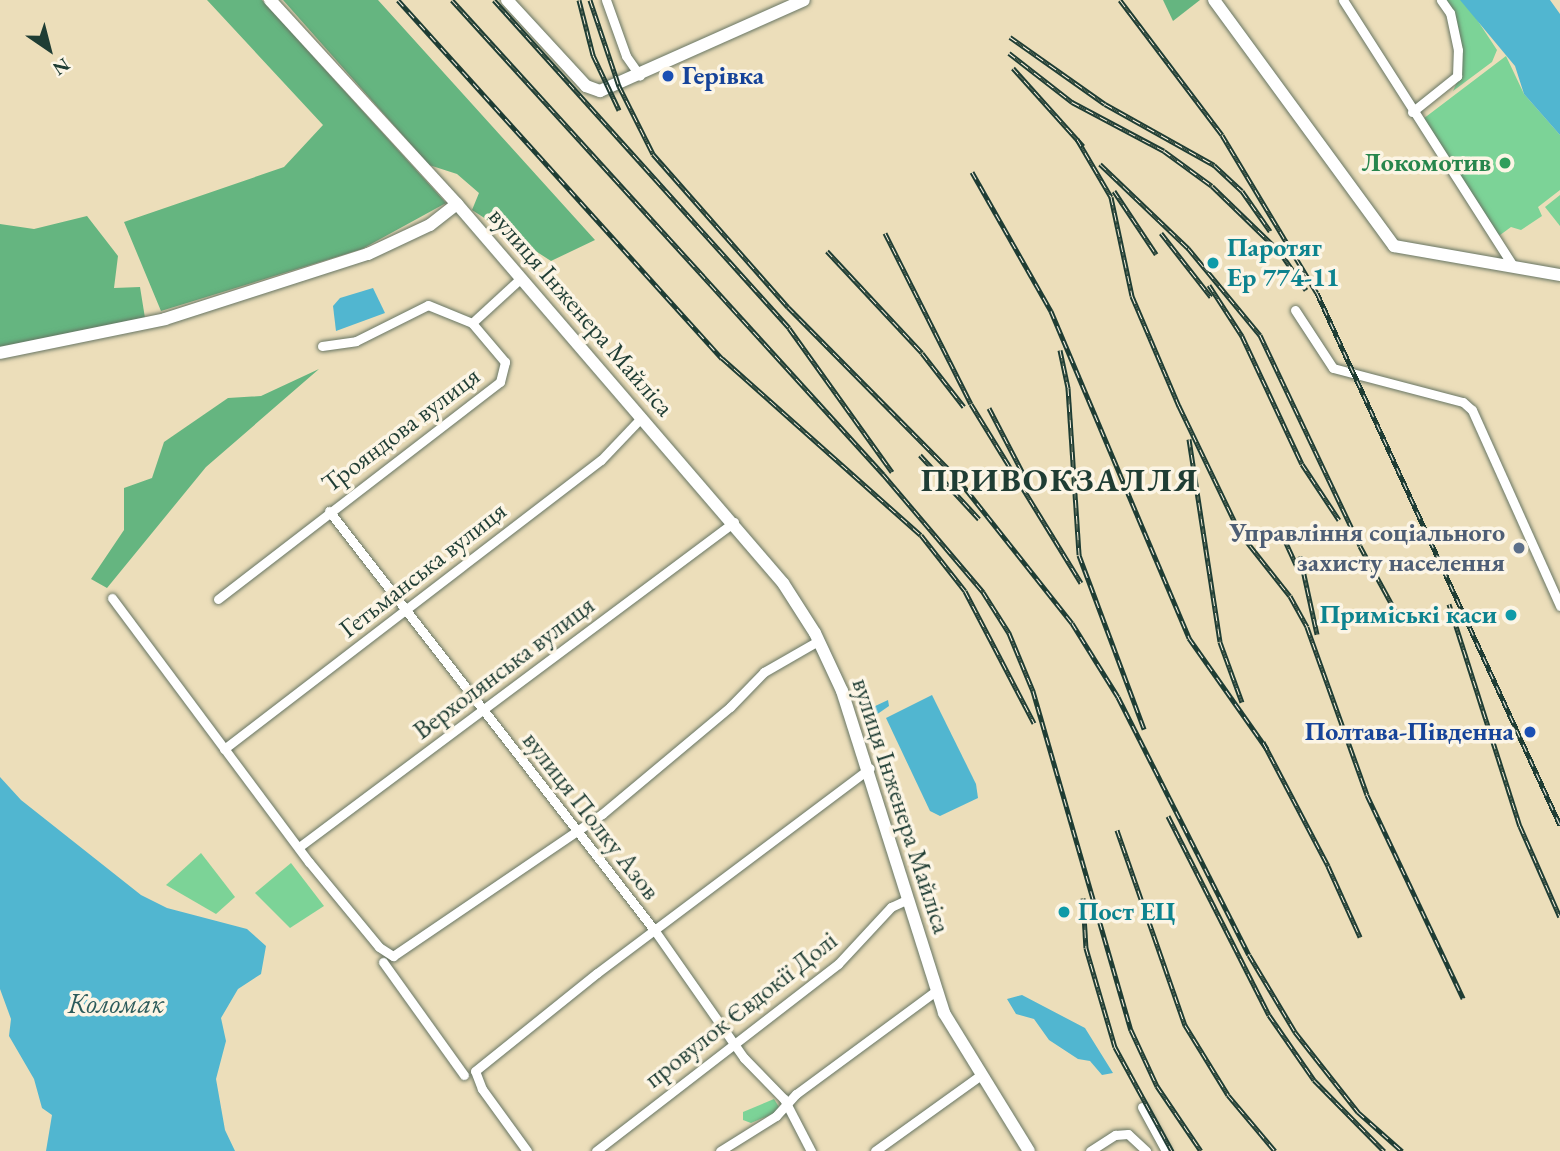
<!DOCTYPE html>
<meta charset="utf-8">
<style>
body{margin:0}
#map{position:relative;width:1560px;height:1151px;overflow:hidden;background:#ecdeba;font-family:"EB Garamond",serif}
div>[style]{position:absolute}
.green>*{inset:0;background:#7cd397}
.forest>*{inset:0;background:#65b580}
.water>*{inset:0;background:#51b6d0}
.roads{filter:drop-shadow(0 0 2px #677563) drop-shadow(0 0 2px #677563)}
.street>*{height:9px;margin:-4.5px;padding:0 4.5px;transform-origin:4.5px;border-radius:4.5px;background:#fff}
.secondary>*{height:12px;margin:-6px;padding:0 6px;transform-origin:6px;border-radius:6px;background:#fff}
.rail>*{height:5px;margin-top:-2.5px;transform-origin:0;background:repeating-linear-gradient(90deg,#fcf5e5 0 8px,#1f3d34 0 16px);box-sizing:border-box;border-block:2px solid #1f3d34}
.dots>*{width:19px;height:19px;translate:-50% -50%;box-sizing:border-box;border:4px solid #fcf5e5;border-radius:50%}
span{translate:-50% -50%;white-space:nowrap;text-align:center;line-height:1.15;-webkit-text-stroke:7px #fcf5e5;paint-order:stroke}
.transit-label{font-size:26px;color:#164399;font-weight:700}
.left{translate:0 -50%;text-align:left}
.right{translate:-100% -50%;text-align:right}
.leisure-label{font-size:26px;color:#27864d;font-weight:700}
.culture-label{font-size:26px;color:#0d838f;font-weight:700}
.street-label{font-size:26px;color:#1f3d34}
.service-label{font-size:26px;color:#4e5e75;font-weight:700}
.water-label{font-size:28px;color:#2c5b5b;font-style:italic}
.district-label{font-size:33px;color:#1f3d34;font-weight:700;letter-spacing:2px}
.north{position:absolute;left:14px;top:14px;width:70px;height:70px;-webkit-text-stroke:5px #fcf5e5;paint-order:stroke;rotate:145deg;font-size:19px;font-weight:700;line-height:28px;text-align:center;color:#1f3d34}
.north::after{content:'';display:block;margin:auto;width:24px;height:32px;background:#1f3d34;clip-path:polygon(50% 0,100% 100%,50% 72%,0 100%)}
</style>
<div id="map">
<div class="green">
<i style="clip-path:polygon(1444px 0,1464px 0,1497px 50px,1492px 62px,1453px 91px,1462px 71px,1455px 17px)"></i>
<i style="clip-path:polygon(1506px 56px,1524px 94px,1560px 135px,1560px 190px,1538px 207px,1542px 216px,1521px 230px,1511px 227px,1496px 238px,1423px 119px)"></i>
<i style="clip-path:polygon(1560px 195px,1560px 226px,1545px 207px)"></i>
<i style="clip-path:polygon(201px 853px,235px 897px,216px 914px,166px 885px)"></i>
<i style="clip-path:polygon(291px 863px,324px 906px,290px 928px,255px 893px)"></i>
<i style="clip-path:polygon(774px 1099px,779px 1107px,775px 1113px,751px 1123px,743px 1120px,743px 1112px)"></i>
</div>
<div class="forest">
<i style="clip-path:polygon(207px 0,262px 0,446px 203px,362px 249px,161px 311px,124px 222px,284px 167px,323px 125px)"></i>
<i style="clip-path:polygon(283px 0,378px 0,595px 240px,551px 261px,472px 210px,479px 193px,457px 174px,429px 165px)"></i>
<i style="clip-path:polygon(1163px 0,1200px 0,1173px 21px)"></i>
<i style="clip-path:polygon(87px 216px,118px 256px,114px 288px,140px 287px,145px 318px,0 349px,0 224px,34px 229px)"></i>
<i style="clip-path:polygon(319px 369px,206px 467px,107px 588px,91px 579px,124px 530px,124px 488px,152px 478px,164px 442px,228px 398px,261px 396px)"></i>
</div>
<div class="water">
<i style="clip-path:polygon(1460px 0,1550px 0,1560px 14px,1560px 135px,1524px 94px,1515px 66px)"></i>
<i style="clip-path:polygon(373px 288px,385px 313px,336px 331px,333px 306px,340px 298px)"></i>
<i style="clip-path:polygon(932px 695px,976px 784px,978px 798px,940px 816px,930px 811px,886px 718px)"></i>
<i style="clip-path:polygon(888px 700px,889px 706px,866px 722px,871px 708px)"></i>
<i style="clip-path:polygon(0 777px,21px 800px,141px 895px,167px 908px,247px 929px,266px 946px,261px 974px,238px 989px,221px 1018px,226px 1041px,216px 1079px,225px 1130px,235px 1151px,46px 1151px,52px 1115px,42px 1108px,34px 1079px,9px 1036px,11px 1019px,0 989px)"></i>
<i style="clip-path:polygon(1022px 995px,1085px 1028px,1113px 1073px,1102px 1075px,1090px 1061px,1078px 1059px,1049px 1040px,1034px 1019px,1016px 1014px,1007px 999px)"></i>
</div>
<div class="roads">
<div class="street">
<i style="left:606px;top:0;width:59px;rotate:70.3deg"></i>
<i style="left:626px;top:56px;width:24px;rotate:55deg"></i>
<i style="left:1343px;top:0;width:316px;rotate:57.4deg"></i>
<i style="left:1412px;top:112px;width:58px;rotate:-38.7deg"></i>
<i style="left:1457px;top:76px;width:26px;rotate:-88deg"></i>
<i style="left:1458px;top:50px;width:38px;rotate:-102deg"></i>
<i style="left:1450px;top:13px;width:16px;rotate:-125deg"></i>
<i style="left:1295px;top:310px;width:69px;rotate:56.8deg"></i>
<i style="left:1333px;top:368px;width:134px;rotate:14.7deg"></i>
<i style="left:1463px;top:402px;width:12px;rotate:42deg"></i>
<i style="left:1472px;top:410px;width:215px;rotate:65.8deg"></i>
<i style="left:322px;top:346px;width:34px;rotate:-8deg"></i>
<i style="left:356px;top:341px;width:80px;rotate:-26.6deg"></i>
<i style="left:428px;top:305px;width:48px;rotate:22.2deg"></i>
<i style="left:329px;top:511px;width:532px;rotate:52.18deg"></i>
<i style="left:655px;top:931px;width:155px;rotate:55deg"></i>
<i style="left:744px;top:1058px;width:57px;rotate:45.7deg"></i>
<i style="left:784px;top:1099px;width:59px;rotate:62.6deg"></i>
<i style="left:112px;top:598px;width:329px;rotate:53.3deg"></i>
<i style="left:309px;top:862px;width:110px;rotate:50.5deg"></i>
<i style="left:379px;top:947px;width:17px;rotate:33deg"></i>
<i style="left:393px;top:956px;width:253px;rotate:-34.2deg"></i>
<i style="left:602px;top:814px;width:167px;rotate:-39.9deg"></i>
<i style="left:730px;top:707px;width:49px;rotate:-45.8deg"></i>
<i style="left:764px;top:672px;width:62px;rotate:-29.9deg"></i>
<i style="left:218px;top:599px;width:356px;rotate:-37.6deg"></i>
<i style="left:500px;top:382px;width:21px;rotate:-76deg"></i>
<i style="left:505px;top:362px;width:51px;rotate:-130.2deg"></i>
<i style="left:472px;top:323px;width:67px;rotate:-42.6deg"></i>
<i style="left:224px;top:749px;width:475px;rotate:-37.5deg"></i>
<i style="left:601px;top:460px;width:59px;rotate:-46.4deg"></i>
<i style="left:299px;top:847px;width:543px;rotate:-36.76deg"></i>
<i style="left:383px;top:962px;width:139px;rotate:54.4deg"></i>
<i style="left:1142px;top:1107px;width:50px;rotate:61.4deg"></i>
<i style="left:527px;top:1151px;width:77px;rotate:-126deg"></i>
<i style="left:482px;top:1089px;width:19px;rotate:-111deg"></i>
<i style="left:475px;top:1071px;width:156px;rotate:-38.8deg"></i>
<i style="left:597px;top:973px;width:341px;rotate:-36.9deg"></i>
<i style="left:596px;top:1151px;width:306px;rotate:-37.7deg"></i>
<i style="left:838px;top:964px;width:78px;rotate:-47.1deg"></i>
<i style="left:891px;top:907px;width:19px;rotate:-25deg"></i>
<i style="left:720px;top:1151px;width:66px;rotate:-32deg"></i>
<i style="left:776px;top:1116px;width:30px;rotate:-48deg"></i>
<i style="left:796px;top:1094px;width:175px;rotate:-36.4deg"></i>
<i style="left:875px;top:1151px;width:132px;rotate:-35.7deg"></i>
<i style="left:1090px;top:1151px;width:30px;rotate:-33deg"></i>
<i style="left:1115px;top:1135px;width:13px;rotate:-4deg"></i>
<i style="left:1128px;top:1134px;width:25px;rotate:43deg"></i>
</div>
<div class="secondary">
<i style="left:270px;top:0;width:277px;rotate:47.5deg"></i>
<i style="left:457px;top:204px;width:500px;rotate:49.3deg"></i>
<i style="left:783px;top:583px;width:59px;rotate:57.4deg"></i>
<i style="left:815px;top:633px;width:64px;rotate:65deg"></i>
<i style="left:842px;top:691px;width:338px;rotate:72.4deg"></i>
<i style="left:944px;top:1013px;width:162px;rotate:58.4deg"></i>
<i style="left:507px;top:0;width:117px;rotate:47.4deg"></i>
<i style="left:586px;top:86px;width:15px;rotate:20deg"></i>
<i style="left:600px;top:91px;width:223px;rotate:-24deg"></i>
<i style="left:1214px;top:0;width:305px;rotate:53.8deg"></i>
<i style="left:1394px;top:246px;width:169px;rotate:9.9deg"></i>
<i style="left:0;top:353px;width:168px;rotate:-11.6deg"></i>
<i style="left:165px;top:319px;width:213px;rotate:-17.8deg"></i>
<i style="left:368px;top:254px;width:68px;rotate:-25.1deg"></i>
<i style="left:430px;top:225px;width:34px;rotate:-38deg"></i>
</div>
</div>
<div class="rail">
<i style="left:398px;top:0;width:483px;rotate:47.9deg"></i>
<i style="left:722px;top:358px;width:266px;rotate:41.7deg"></i>
<i style="left:921px;top:535px;width:71px;rotate:51.8deg"></i>
<i style="left:965px;top:591px;width:149px;rotate:62.4deg"></i>
<i style="left:452px;top:0;width:641px;rotate:47.72deg"></i>
<i style="left:883px;top:474px;width:155px;rotate:49.7deg"></i>
<i style="left:983px;top:592px;width:49px;rotate:57.6deg"></i>
<i style="left:1009px;top:633px;width:63px;rotate:67.5deg"></i>
<i style="left:1033px;top:691px;width:353px;rotate:73.9deg"></i>
<i style="left:1131px;top:1030px;width:62px;rotate:65.1deg"></i>
<i style="left:1157px;top:1086px;width:78px;rotate:55.9deg"></i>
<i style="left:494px;top:0;width:441px;rotate:48deg"></i>
<i style="left:789px;top:328px;width:177px;rotate:54.4deg"></i>
<i style="left:579px;top:0;width:57px;rotate:75.7deg"></i>
<i style="left:593px;top:55px;width:61px;rotate:64.7deg"></i>
<i style="left:590px;top:0;width:91px;rotate:71.4deg"></i>
<i style="left:619px;top:86px;width:76px;rotate:63.4deg"></i>
<i style="left:653px;top:154px;width:204px;rotate:48.6deg"></i>
<i style="left:788px;top:307px;width:240px;rotate:45.3deg"></i>
<i style="left:957px;top:478px;width:185px;rotate:51.6deg"></i>
<i style="left:1072px;top:623px;width:87px;rotate:58.1deg"></i>
<i style="left:1118px;top:697px;width:289px;rotate:63.1deg"></i>
<i style="left:1249px;top:955px;width:90px;rotate:59.1deg"></i>
<i style="left:1295px;top:1032px;width:102px;rotate:51.8deg"></i>
<i style="left:1358px;top:1112px;width:59px;rotate:41.6deg"></i>
<i style="left:1120px;top:0;width:169px;rotate:52.9deg"></i>
<i style="left:1222px;top:135px;width:184px;rotate:59deg"></i>
<i style="left:1317px;top:293px;width:585px;rotate:65.45deg"></i>
<i style="left:1010px;top:37px;width:116px;rotate:35.2deg"></i>
<i style="left:1105px;top:104px;width:125px;rotate:29.2deg"></i>
<i style="left:1214px;top:165px;width:38px;rotate:43deg"></i>
<i style="left:1242px;top:191px;width:49px;rotate:55deg"></i>
<i style="left:1009px;top:53px;width:80px;rotate:37.9deg"></i>
<i style="left:1072px;top:102px;width:104px;rotate:28deg"></i>
<i style="left:1164px;top:151px;width:59px;rotate:36.1deg"></i>
<i style="left:1212px;top:186px;width:95px;rotate:44.1deg"></i>
<i style="left:1280px;top:252px;width:46px;rotate:55.6deg"></i>
<i style="left:1013px;top:68px;width:105px;rotate:48.1deg"></i>
<i style="left:1077px;top:139px;width:67px;rotate:59.6deg"></i>
<i style="left:1111px;top:197px;width:101px;rotate:78deg"></i>
<i style="left:1132px;top:296px;width:120px;rotate:66.9deg"></i>
<i style="left:1179px;top:406px;width:141px;rotate:64.3deg"></i>
<i style="left:1240px;top:533px;width:80px;rotate:51.6deg"></i>
<i style="left:1290px;top:596px;width:35px;rotate:61deg"></i>
<i style="left:1307px;top:627px;width:178px;rotate:70.3deg"></i>
<i style="left:1367px;top:795px;width:225px;rotate:64.7deg"></i>
<i style="left:1100px;top:164px;width:122px;rotate:43.7deg"></i>
<i style="left:1188px;top:248px;width:113px;rotate:50.4deg"></i>
<i style="left:1260px;top:335px;width:233px;rotate:64.6deg"></i>
<i style="left:1360px;top:546px;width:75px;rotate:61.4deg"></i>
<i style="left:972px;top:172px;width:160px;rotate:60.4deg"></i>
<i style="left:1051px;top:311px;width:355px;rotate:67.1deg"></i>
<i style="left:1189px;top:638px;width:136px;rotate:54.9deg"></i>
<i style="left:1114px;top:191px;width:76px;rotate:56.3deg"></i>
<i style="left:885px;top:233px;width:191px;rotate:63.3deg"></i>
<i style="left:971px;top:404px;width:210px;rotate:58.4deg"></i>
<i style="left:1161px;top:233px;width:81px;rotate:52deg"></i>
<i style="left:827px;top:251px;width:139px;rotate:47deg"></i>
<i style="left:922px;top:353px;width:68px;rotate:52.1deg"></i>
<i style="left:1209px;top:285px;width:61px;rotate:57.1deg"></i>
<i style="left:1242px;top:336px;width:141px;rotate:64.9deg"></i>
<i style="left:1302px;top:464px;width:67px;rotate:56.5deg"></i>
<i style="left:1060px;top:350px;width:39px;rotate:78deg"></i>
<i style="left:1068px;top:388px;width:167px;rotate:86.2deg"></i>
<i style="left:1079px;top:555px;width:186px;rotate:69.5deg"></i>
<i style="left:989px;top:408px;width:80px;rotate:62.5deg"></i>
<i style="left:1189px;top:439px;width:205px;rotate:81.3deg"></i>
<i style="left:1220px;top:642px;width:64px;rotate:69.9deg"></i>
<i style="left:920px;top:455px;width:87px;rotate:47.3deg"></i>
<i style="left:1282px;top:534px;width:41px;rotate:65.3deg"></i>
<i style="left:1300px;top:556px;width:80px;rotate:77.7deg"></i>
<i style="left:1449px;top:604px;width:233px;rotate:72.3deg"></i>
<i style="left:1520px;top:826px;width:99px;rotate:66.3deg"></i>
<i style="left:1263px;top:742px;width:140px;rotate:62.3deg"></i>
<i style="left:1328px;top:866px;width:78px;rotate:65.7deg"></i>
<i style="left:1168px;top:816px;width:223px;rotate:63.1deg"></i>
<i style="left:1269px;top:1015px;width:79px;rotate:55.3deg"></i>
<i style="left:1314px;top:1080px;width:100px;rotate:45.4deg"></i>
<i style="left:1117px;top:830px;width:207px;rotate:70.8deg"></i>
<i style="left:1185px;top:1025px;width:82px;rotate:58.4deg"></i>
<i style="left:1228px;top:1095px;width:73px;rotate:50deg"></i>
<i style="left:1083px;top:898px;width:50px;rotate:86.6deg"></i>
<i style="left:1086px;top:948px;width:103px;rotate:73.7deg"></i>
<i style="left:1115px;top:1047px;width:119px;rotate:61.3deg"></i>
</div>
<div class="dots">
<i style="left:668px;top:76px;background:#1a4fb4"></i>
<i style="left:1505px;top:163px;background:#2e9e5b"></i>
<i style="left:1213px;top:263px;background:#0f9aa8"></i>
<i style="left:1519px;top:548px;background:#5c6f8a"></i>
<i style="left:1511px;top:615px;background:#0f9aa8"></i>
<i style="left:1530px;top:732px;background:#1a4fb4"></i>
<i style="left:1064px;top:912px;background:#0f9aa8"></i>
</div>
<div class="transit-label">
<span class="left" style="left:682px;top:76px">Герівка</span>
<span class="right" style="left:1514px;top:732px">Полтава-Південна</span>
</div>
<div class="leisure-label">
<span class="right" style="left:1491px;top:163px">Локомотив</span>
</div>
<div class="culture-label">
<span class="left" style="left:1227px;top:263px">Паротяг<br>Ер 774-11</span>
<span class="right" style="left:1497px;top:615px">Приміські каси</span>
<span class="left" style="left:1078px;top:912px">Пост ЕЦ</span>
</div>
<div class="street-label">
<span style="left:581px;top:312px;rotate:49deg">вулиця Інженера Майліса</span>
<span style="left:401px;top:430px;rotate:-37deg">Трояндова вулиця</span>
<span style="left:423px;top:570px;rotate:-38deg">Гетьманська вулиця</span>
<span style="left:504px;top:668px;rotate:-37deg">Верхолянська вулиця</span>
<span style="left:901px;top:806px;rotate:72deg">вулиця Інженера Майліса</span>
<span style="left:591px;top:816px;rotate:52deg">вулиця Полку Азов</span>
<span style="left:741px;top:1010px;rotate:-38deg">провулок Євдокії Долі</span>
</div>
<div class="service-label">
<span class="right" style="left:1505px;top:548px">Управління соціального<br>захисту населення</span>
</div>
<div class="water-label">
<span style="left:116px;top:1003px">Коломак</span>
</div>
<div class="district-label">
<span style="left:1060px;top:480px">ПРИВОКЗАЛЛЯ</span>
</div>
<div class="north">N</div>
</div>
